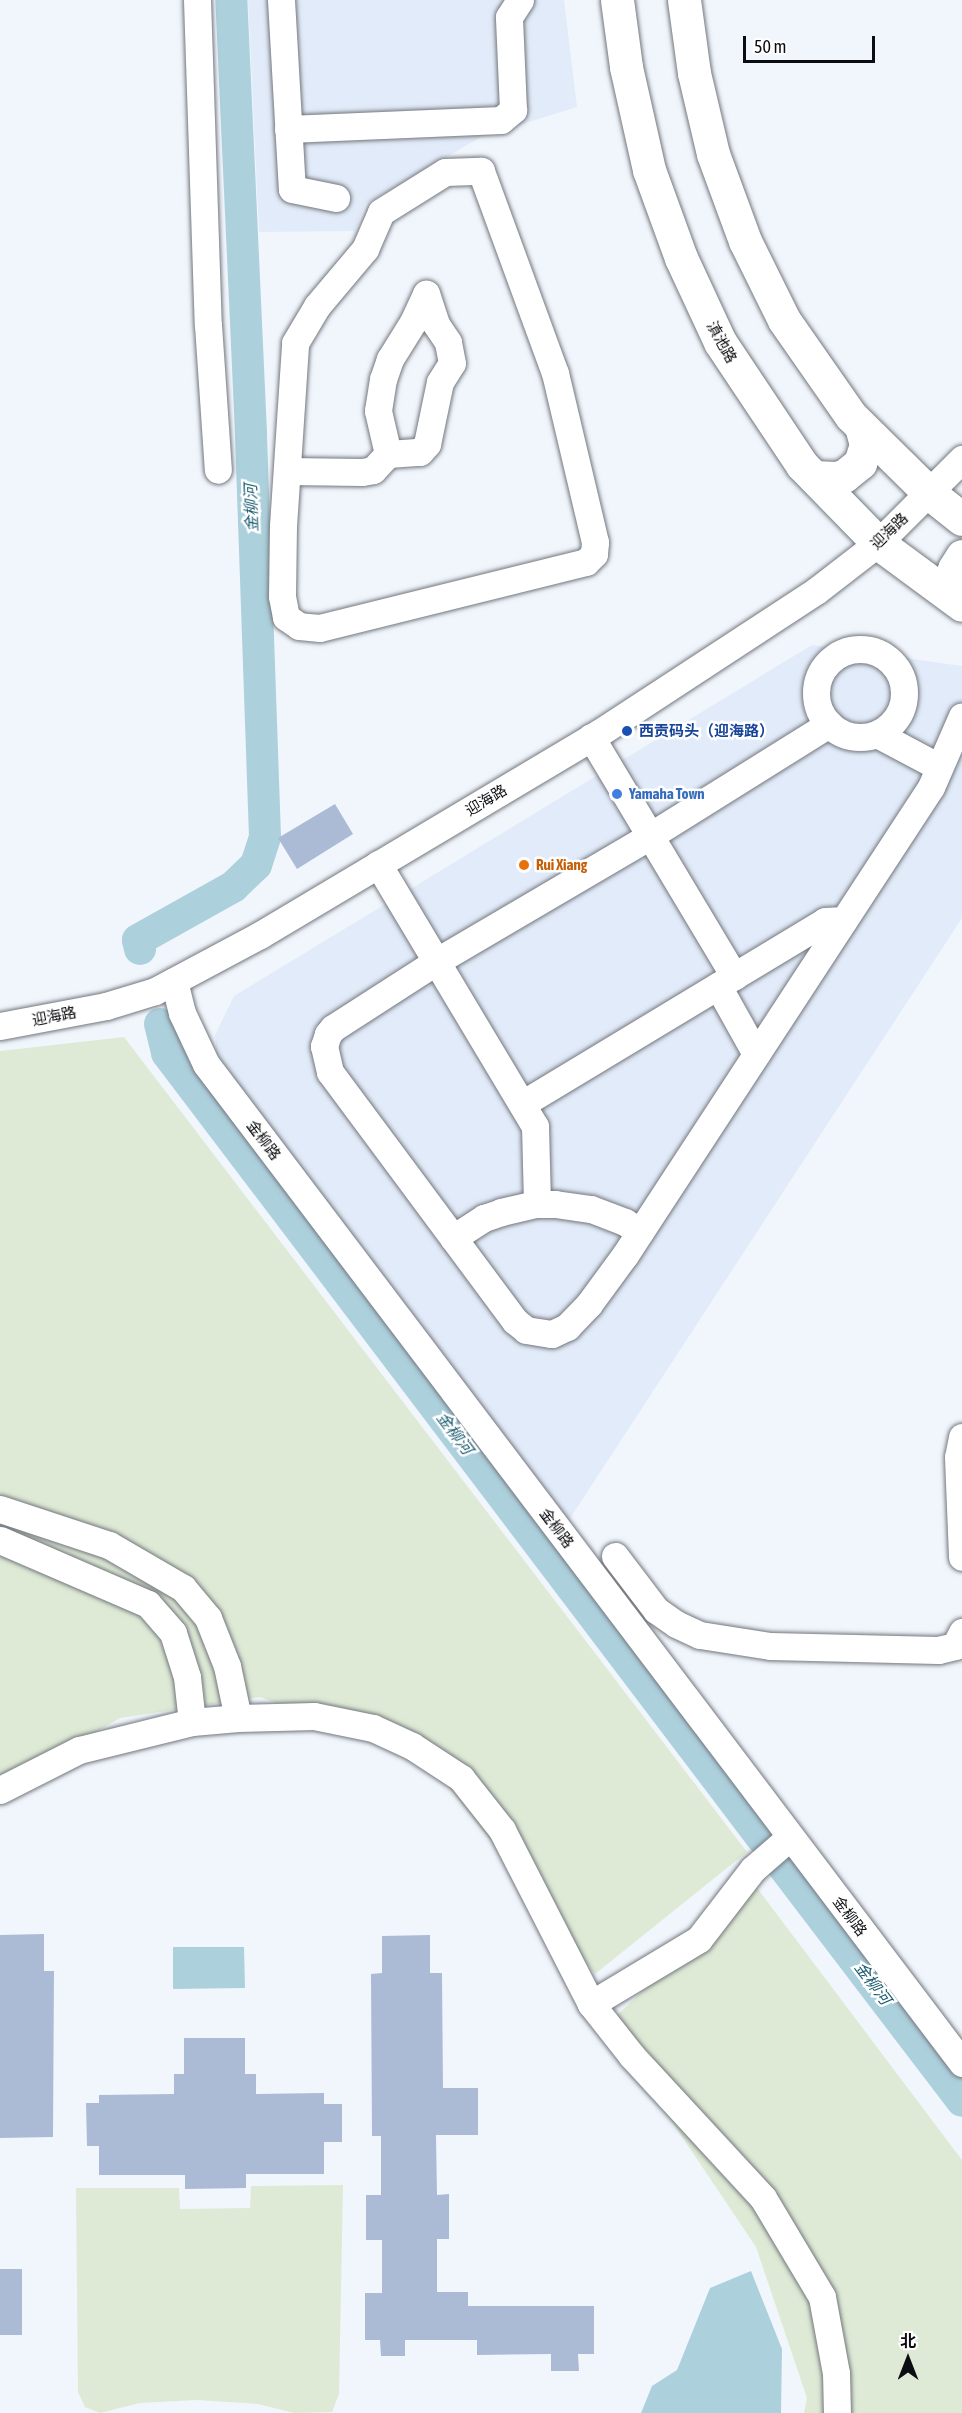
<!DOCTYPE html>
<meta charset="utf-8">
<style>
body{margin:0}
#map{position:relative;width:962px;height:2413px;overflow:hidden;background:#f1f6fd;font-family:"Asap Condensed","Noto Sans SC",sans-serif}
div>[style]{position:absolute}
.built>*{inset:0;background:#e2ebf9}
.green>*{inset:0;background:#deead5}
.water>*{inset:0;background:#add0dd}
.river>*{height:32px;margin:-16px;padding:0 16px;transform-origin:16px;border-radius:16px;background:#add0dd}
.building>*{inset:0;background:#abbbd5}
.roads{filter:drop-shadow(0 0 2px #73777e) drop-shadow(0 0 2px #73777e)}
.minor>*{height:27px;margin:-13.5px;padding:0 13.5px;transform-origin:13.5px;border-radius:13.5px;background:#fff}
.minor>.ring{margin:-13.5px;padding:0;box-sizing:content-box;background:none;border:27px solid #fff;border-radius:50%}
.major>*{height:33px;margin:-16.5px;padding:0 16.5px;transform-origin:16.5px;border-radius:16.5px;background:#fff}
.dots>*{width:16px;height:16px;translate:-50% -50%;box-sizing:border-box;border:3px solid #fff;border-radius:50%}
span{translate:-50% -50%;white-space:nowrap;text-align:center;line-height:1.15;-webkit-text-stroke:5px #fff;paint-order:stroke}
.street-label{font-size:15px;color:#0c0d10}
.transit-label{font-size:15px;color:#164399;font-weight:700}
.left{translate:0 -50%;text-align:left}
.shop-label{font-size:15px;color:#366cbe;font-weight:700}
.food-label{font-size:15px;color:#c56008;font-weight:700}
.water-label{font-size:16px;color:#1a5c70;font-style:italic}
.north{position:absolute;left:878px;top:2329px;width:60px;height:60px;-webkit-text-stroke:4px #fff;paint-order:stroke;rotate:0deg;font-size:16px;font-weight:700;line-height:24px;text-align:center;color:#0c0d10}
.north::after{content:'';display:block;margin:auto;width:21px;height:27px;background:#0c0d10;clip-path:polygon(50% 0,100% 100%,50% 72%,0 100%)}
.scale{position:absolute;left:743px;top:36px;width:132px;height:27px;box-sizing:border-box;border:3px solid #0c0d10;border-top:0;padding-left:8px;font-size:18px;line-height:21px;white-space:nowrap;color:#0c0d10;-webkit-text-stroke:4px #fff;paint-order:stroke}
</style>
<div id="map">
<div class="built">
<i style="clip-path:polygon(248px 0,564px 0,577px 107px,481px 137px,365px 204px,355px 231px,259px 232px)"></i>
<i style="clip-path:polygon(812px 645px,962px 666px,962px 918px,567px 1523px,217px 1067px,215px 1035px,234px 996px)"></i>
</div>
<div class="green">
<i style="clip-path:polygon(124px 1037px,747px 1852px,595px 1974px,425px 1757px,260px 1697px,120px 1718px,0 1788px,0 1051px)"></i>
<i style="clip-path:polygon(754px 1884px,962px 2160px,962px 2413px,804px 2413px,807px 2398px,756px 2247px,607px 2025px)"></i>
<i style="clip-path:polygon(343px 2185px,339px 2394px,332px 2412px,294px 2413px,258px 2404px,197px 2400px,140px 2403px,100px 2413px,85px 2407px,78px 2392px,76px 2188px,179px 2188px,180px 2209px,250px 2208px,251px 2186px)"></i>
</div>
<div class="water">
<i style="clip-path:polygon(173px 1947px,244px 1947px,245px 1988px,173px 1989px)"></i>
<i style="clip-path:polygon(751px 2271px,782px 2349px,781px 2413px,641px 2413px,652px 2386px,677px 2370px,710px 2288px)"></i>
</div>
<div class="river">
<i style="left:140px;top:949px;width:9px;rotate:-103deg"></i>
<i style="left:138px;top:940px;width:109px;rotate:-29.2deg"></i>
<i style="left:233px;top:887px;width:32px;rotate:-44deg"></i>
<i style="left:256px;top:865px;width:29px;rotate:-72deg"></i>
<i style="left:265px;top:837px;width:404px;rotate:-92deg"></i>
<i style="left:251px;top:433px;width:433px;rotate:-92.6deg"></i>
<i style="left:160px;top:1024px;width:30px;rotate:76deg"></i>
<i style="left:167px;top:1053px;width:985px;rotate:52.84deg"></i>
<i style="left:783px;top:1866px;width:295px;rotate:52.7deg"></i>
</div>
<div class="building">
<i style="clip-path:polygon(335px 804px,353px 834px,297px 869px,278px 838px)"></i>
<i style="clip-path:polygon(44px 1934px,44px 1971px,54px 1971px,53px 2137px,0 2138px,0 1935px)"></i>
<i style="clip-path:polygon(430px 1935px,430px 1973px,442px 1973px,443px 2088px,478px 2088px,478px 2135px,436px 2135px,437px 2195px,449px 2194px,449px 2239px,437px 2239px,437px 2292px,468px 2292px,468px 2306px,594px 2306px,594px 2354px,578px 2354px,579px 2371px,551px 2371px,551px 2354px,477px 2355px,477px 2340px,405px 2340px,405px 2356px,381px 2356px,380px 2340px,365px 2340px,365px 2293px,382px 2293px,382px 2240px,366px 2240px,366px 2195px,381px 2195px,381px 2136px,372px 2136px,371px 1974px,382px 1973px,382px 1936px)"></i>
<i style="clip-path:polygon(184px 2038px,245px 2038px,245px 2074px,256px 2074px,256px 2094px,324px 2093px,324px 2104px,342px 2104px,342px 2142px,324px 2142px,324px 2174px,246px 2174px,246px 2188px,185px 2189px,185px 2175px,99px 2175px,99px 2146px,87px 2146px,86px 2103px,99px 2103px,99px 2095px,174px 2094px,174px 2074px,184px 2074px)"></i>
<i style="clip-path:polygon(0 2269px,22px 2269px,22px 2335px,0 2335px)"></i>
</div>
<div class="roads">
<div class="minor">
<i style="left:197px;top:0;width:325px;rotate:88.1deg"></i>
<i style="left:208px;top:325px;width:145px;rotate:86.1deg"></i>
<i style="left:281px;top:0;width:189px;rotate:86.7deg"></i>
<i style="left:292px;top:189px;width:45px;rotate:11.6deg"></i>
<i style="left:288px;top:129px;width:213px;rotate:-2.4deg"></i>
<i style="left:501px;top:120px;width:16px;rotate:-40deg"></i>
<i style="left:513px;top:110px;width:93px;rotate:-92.5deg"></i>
<i style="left:509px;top:17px;width:20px;rotate:-57deg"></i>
<i style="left:481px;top:171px;width:215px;rotate:69.9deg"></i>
<i style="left:555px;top:373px;width:174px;rotate:76.7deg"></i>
<i style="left:595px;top:542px;width:12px;rotate:95deg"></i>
<i style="left:594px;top:554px;width:11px;rotate:135deg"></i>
<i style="left:586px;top:562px;width:274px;rotate:166.1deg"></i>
<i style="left:320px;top:628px;width:21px;rotate:-175deg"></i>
<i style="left:299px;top:626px;width:16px;rotate:-145deg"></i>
<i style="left:286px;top:617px;width:21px;rotate:-101deg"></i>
<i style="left:282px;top:596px;width:70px;rotate:-89.2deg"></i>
<i style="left:283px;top:526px;width:183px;rotate:-86.2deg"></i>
<i style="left:295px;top:343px;width:43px;rotate:-59.3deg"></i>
<i style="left:317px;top:306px;width:75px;rotate:-49.9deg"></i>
<i style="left:365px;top:249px;width:40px;rotate:-66.6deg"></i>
<i style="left:381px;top:212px;width:75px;rotate:-32deg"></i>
<i style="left:445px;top:172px;width:36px;rotate:-2deg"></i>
<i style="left:287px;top:471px;width:75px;rotate:0.8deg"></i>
<i style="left:362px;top:472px;width:11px;rotate:-10deg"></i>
<i style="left:373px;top:470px;width:22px;rotate:-47deg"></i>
<i style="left:388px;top:454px;width:32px;rotate:-4deg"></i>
<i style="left:420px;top:452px;width:11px;rotate:-49deg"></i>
<i style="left:427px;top:444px;width:63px;rotate:-78.2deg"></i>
<i style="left:440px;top:382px;width:22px;rotate:-58deg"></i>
<i style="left:452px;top:363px;width:21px;rotate:-101deg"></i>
<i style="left:448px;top:342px;width:22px;rotate:-124deg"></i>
<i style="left:436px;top:324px;width:32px;rotate:-108deg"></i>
<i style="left:426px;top:294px;width:31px;rotate:115deg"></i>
<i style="left:413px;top:322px;width:44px;rotate:121.9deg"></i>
<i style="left:390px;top:359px;width:21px;rotate:109deg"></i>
<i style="left:383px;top:379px;width:32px;rotate:99deg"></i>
<i style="left:378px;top:411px;width:44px;rotate:76.9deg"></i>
<i class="ring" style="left:816px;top:649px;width:61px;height:61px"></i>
<i style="left:829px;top:724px;width:211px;rotate:148deg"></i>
<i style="left:650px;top:836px;width:247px;rotate:149.6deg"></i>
<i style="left:437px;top:961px;width:124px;rotate:147.2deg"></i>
<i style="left:333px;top:1028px;width:8px;rotate:130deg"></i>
<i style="left:328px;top:1034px;width:13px;rotate:108deg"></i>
<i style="left:324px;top:1046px;width:27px;rotate:77deg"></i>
<i style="left:330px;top:1072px;width:310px;rotate:53.4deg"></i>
<i style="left:515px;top:1321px;width:14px;rotate:39deg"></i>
<i style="left:526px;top:1330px;width:26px;rotate:9deg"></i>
<i style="left:552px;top:1334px;width:17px;rotate:-25deg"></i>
<i style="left:567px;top:1327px;width:32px;rotate:-46deg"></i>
<i style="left:589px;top:1304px;width:61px;rotate:-53.7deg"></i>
<i style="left:625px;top:1255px;width:559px;rotate:-56.82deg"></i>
<i style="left:931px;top:787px;width:77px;rotate:-66.4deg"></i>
<i style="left:877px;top:734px;width:70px;rotate:28deg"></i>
<i style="left:591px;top:737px;width:279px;rotate:59.1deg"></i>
<i style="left:378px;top:864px;width:305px;rotate:59.1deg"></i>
<i style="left:535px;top:1126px;width:78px;rotate:88.5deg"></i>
<i style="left:174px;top:981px;width:33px;rotate:76deg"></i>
<i style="left:182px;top:1013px;width:56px;rotate:64.8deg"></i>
<i style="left:206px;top:1064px;width:1253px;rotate:52.88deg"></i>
<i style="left:718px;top:986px;width:78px;rotate:60.8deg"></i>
<i style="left:0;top:1026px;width:108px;rotate:-10.7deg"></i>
<i style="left:106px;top:1006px;width:51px;rotate:-17deg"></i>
<i style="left:155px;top:991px;width:119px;rotate:-28.1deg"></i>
<i style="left:260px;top:935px;width:395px;rotate:-30.8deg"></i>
<i style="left:599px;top:733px;width:259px;rotate:-33.2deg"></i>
<i style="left:816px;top:591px;width:78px;rotate:-37.7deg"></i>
<i style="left:878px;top:543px;width:119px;rotate:-45deg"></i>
<i style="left:522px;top:1104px;width:354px;rotate:-31.1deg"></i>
<i style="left:825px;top:921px;width:19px;rotate:-3deg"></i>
<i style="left:453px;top:1238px;width:37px;rotate:-33deg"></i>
<i style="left:484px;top:1218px;width:18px;rotate:-19deg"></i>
<i style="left:501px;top:1212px;width:37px;rotate:-13deg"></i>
<i style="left:537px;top:1204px;width:18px"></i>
<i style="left:555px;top:1204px;width:36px;rotate:8deg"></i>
<i style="left:591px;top:1209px;width:36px;rotate:21deg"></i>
<i style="left:625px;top:1222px;width:18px;rotate:34deg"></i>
<i style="left:962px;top:1437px;width:20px;rotate:101deg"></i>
<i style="left:958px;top:1457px;width:100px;rotate:87.7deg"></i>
<i style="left:0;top:1509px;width:115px;rotate:18.3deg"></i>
<i style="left:109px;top:1545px;width:86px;rotate:30.2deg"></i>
<i style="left:183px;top:1588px;width:39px;rotate:50deg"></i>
<i style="left:208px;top:1618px;width:52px;rotate:68.4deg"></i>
<i style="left:227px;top:1666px;width:53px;rotate:78.1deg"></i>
<i style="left:0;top:1540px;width:161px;rotate:23.4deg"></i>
<i style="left:148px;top:1604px;width:38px;rotate:49deg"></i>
<i style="left:173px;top:1633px;width:46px;rotate:72.3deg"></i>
<i style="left:187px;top:1677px;width:45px;rotate:83.7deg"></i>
<i style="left:615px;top:1556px;width:68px;rotate:52.8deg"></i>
<i style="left:656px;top:1610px;width:24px;rotate:35deg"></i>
<i style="left:676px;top:1624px;width:26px;rotate:25deg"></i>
<i style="left:700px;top:1635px;width:71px;rotate:8.9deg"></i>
<i style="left:770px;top:1646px;width:168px;rotate:1.4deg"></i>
<i style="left:938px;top:1650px;width:17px;rotate:-13deg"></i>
<i style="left:955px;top:1646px;width:16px;rotate:-63deg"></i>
<i style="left:0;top:1790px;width:89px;rotate:-26.9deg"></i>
<i style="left:79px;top:1750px;width:116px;rotate:-13.9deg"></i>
<i style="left:192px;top:1722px;width:46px;rotate:-5deg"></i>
<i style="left:238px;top:1718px;width:76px;rotate:-1.5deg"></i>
<i style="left:314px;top:1716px;width:60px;rotate:11.5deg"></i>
<i style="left:373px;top:1728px;width:43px;rotate:24.8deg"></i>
<i style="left:412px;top:1746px;width:59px;rotate:33.1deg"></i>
<i style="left:461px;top:1778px;width:66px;rotate:51.7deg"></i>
<i style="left:502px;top:1830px;width:195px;rotate:62.9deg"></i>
<i style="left:591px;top:2004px;width:66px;rotate:51.7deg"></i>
<i style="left:632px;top:2056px;width:193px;rotate:47.3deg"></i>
<i style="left:763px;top:2198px;width:115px;rotate:59.2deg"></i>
<i style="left:822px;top:2297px;width:77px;rotate:79.6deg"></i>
<i style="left:836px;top:2373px;width:40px;rotate:88.6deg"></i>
<i style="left:591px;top:2004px;width:126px;rotate:-31deg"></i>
<i style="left:699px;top:1939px;width:88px;rotate:-52.4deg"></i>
<i style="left:753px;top:1869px;width:49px;rotate:-40.9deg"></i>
</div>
<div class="major">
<i style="left:617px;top:0;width:68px;rotate:82.3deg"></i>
<i style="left:626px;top:67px;width:106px;rotate:77.4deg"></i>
<i style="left:649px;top:170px;width:94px;rotate:70deg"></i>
<i style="left:681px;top:258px;width:93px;rotate:65.1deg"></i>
<i style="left:720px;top:342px;width:148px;rotate:56.3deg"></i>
<i style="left:802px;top:465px;width:109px;rotate:45.7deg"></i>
<i style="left:878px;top:543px;width:104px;rotate:36.4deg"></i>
<i style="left:684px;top:0;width:74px;rotate:82.2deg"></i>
<i style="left:694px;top:73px;width:83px;rotate:76.8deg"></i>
<i style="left:713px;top:154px;width:93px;rotate:69.8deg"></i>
<i style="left:745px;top:241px;width:88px;rotate:63.7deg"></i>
<i style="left:784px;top:320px;width:117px;rotate:55.1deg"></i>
<i style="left:851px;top:416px;width:108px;rotate:44.6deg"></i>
<i style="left:928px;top:492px;width:43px;rotate:38.5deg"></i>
<i style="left:814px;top:477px;width:21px;rotate:3deg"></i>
<i style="left:835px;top:478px;width:9px;rotate:-13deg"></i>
<i style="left:844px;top:476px;width:21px;rotate:-39deg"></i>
<i style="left:860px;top:463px;width:19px;rotate:-72deg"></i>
<i style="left:866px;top:445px;width:20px;rotate:-105deg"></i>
<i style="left:962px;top:556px;width:15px;rotate:122deg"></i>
<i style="left:954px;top:569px;width:10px;rotate:101deg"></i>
<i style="left:952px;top:579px;width:10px;rotate:79deg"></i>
<i style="left:954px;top:589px;width:17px;rotate:62deg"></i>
</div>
</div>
<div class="dots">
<i style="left:627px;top:731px;background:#1a4fb4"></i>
<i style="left:617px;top:794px;background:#3f7fe0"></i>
<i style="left:524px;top:865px;background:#e8710a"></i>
</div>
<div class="street-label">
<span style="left:722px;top:342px;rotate:61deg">滇池路</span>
<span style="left:889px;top:531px;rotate:-44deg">迎海路</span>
<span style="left:486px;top:800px;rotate:-31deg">迎海路</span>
<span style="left:54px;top:1016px;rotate:-11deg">迎海路</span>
<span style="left:264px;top:1140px;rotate:53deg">金柳路</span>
<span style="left:557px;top:1528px;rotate:53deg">金柳路</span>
<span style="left:850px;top:1916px;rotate:53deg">金柳路</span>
</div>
<div class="transit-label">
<span class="left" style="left:639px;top:731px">西贡码头（迎海路）</span>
</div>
<div class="shop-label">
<span class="left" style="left:629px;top:794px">Yamaha Town</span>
</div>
<div class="food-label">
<span class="left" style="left:536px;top:865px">Rui Xiang</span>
</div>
<div class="water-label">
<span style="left:251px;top:508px;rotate:-92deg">金柳河</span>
<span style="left:455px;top:1433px;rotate:53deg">金柳河</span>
<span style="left:873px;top:1983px;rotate:53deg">金柳河</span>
</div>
<div class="north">北</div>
<div class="scale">50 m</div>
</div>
